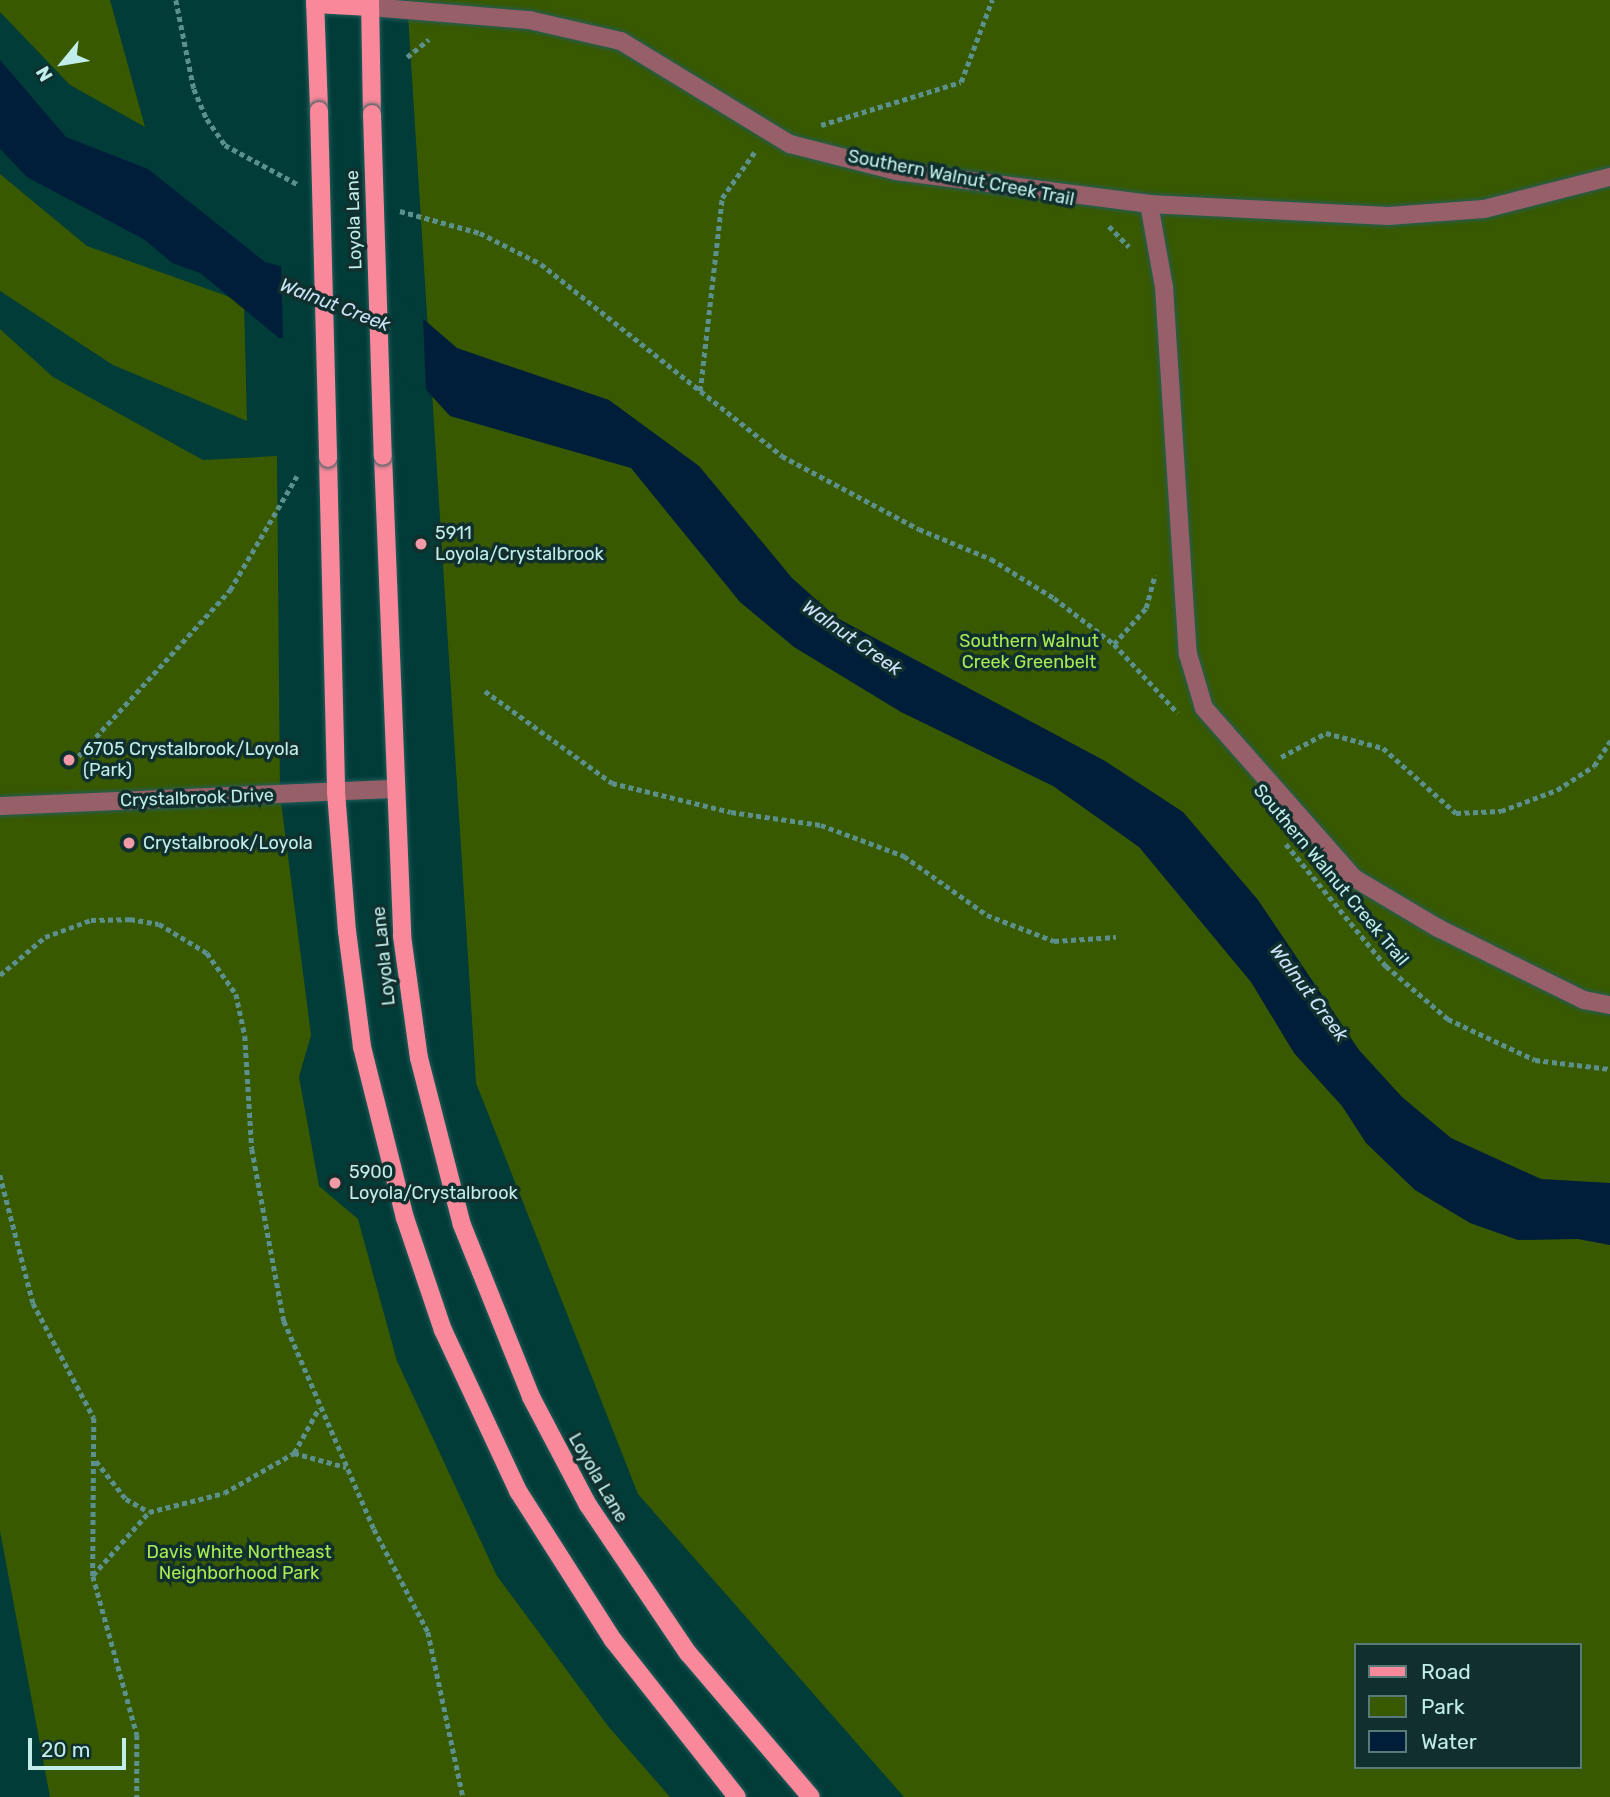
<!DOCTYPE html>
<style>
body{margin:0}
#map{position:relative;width:1610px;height:1797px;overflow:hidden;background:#013c39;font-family:Rubik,sans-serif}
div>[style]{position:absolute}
.green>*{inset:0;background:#385900}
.water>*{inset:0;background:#001e3a}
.pier>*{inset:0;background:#013c39}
.path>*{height:4.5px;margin-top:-2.25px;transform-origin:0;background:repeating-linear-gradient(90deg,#5c908d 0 5px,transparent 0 8.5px)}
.roads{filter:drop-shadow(0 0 2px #245c59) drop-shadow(0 0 2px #245c59)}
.minor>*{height:18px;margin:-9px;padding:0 9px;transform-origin:9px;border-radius:9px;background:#975f68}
.major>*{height:18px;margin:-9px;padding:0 9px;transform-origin:9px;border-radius:9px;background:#f9889b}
.bridges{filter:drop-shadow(0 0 2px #245c59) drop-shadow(0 0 2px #245c59)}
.major-bridge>*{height:18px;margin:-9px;padding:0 9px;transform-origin:9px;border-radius:9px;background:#f9889b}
.dots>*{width:19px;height:19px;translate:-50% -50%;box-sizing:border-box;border:4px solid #102f2d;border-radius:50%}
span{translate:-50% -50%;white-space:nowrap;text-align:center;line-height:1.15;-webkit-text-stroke:7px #102f2d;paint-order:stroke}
.street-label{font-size:18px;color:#c1edea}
.poi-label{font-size:18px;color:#c1edea}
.left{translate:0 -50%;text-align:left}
.park-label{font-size:18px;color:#a8eb54}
.water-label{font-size:19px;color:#cde2f9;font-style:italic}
.legend{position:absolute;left:1354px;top:1643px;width:228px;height:126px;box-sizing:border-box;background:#102f2d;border:2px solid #577b79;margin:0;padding:9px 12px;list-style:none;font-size:21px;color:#c1edea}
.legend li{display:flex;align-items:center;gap:14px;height:35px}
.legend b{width:35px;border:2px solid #577b79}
.north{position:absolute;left:28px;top:28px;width:70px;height:70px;-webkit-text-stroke:5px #102f2d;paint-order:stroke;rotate:240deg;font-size:19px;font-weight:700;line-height:28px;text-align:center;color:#c1edea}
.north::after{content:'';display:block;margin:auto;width:24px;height:32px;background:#c1edea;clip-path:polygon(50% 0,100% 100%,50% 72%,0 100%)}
.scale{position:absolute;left:28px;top:1738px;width:98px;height:32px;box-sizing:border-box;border:4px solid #c1edea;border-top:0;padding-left:9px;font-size:21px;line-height:24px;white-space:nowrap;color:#c1edea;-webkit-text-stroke:5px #102f2d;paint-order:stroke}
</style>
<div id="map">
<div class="green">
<i style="clip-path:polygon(0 0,110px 0,145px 127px,70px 85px,0 12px)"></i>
<i style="clip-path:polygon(evenodd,407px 0,1610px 0,1610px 1797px,904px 1797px,638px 1494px,476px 1083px,407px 0,1356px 1645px,1580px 1645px,1580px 1767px,1356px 1767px,1356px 1645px)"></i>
<i style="clip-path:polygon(0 174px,87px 246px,244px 302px,247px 421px,113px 365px,0 291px)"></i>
<i style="clip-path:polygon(0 329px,53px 377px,203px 460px,277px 456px,280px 794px,311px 1035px,299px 1077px,319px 1186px,358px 1219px,397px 1361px,497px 1576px,608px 1726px,670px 1797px,50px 1797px,0 1531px)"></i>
</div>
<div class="water">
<i style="clip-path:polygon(0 60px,66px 137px,148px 169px,265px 262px,399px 298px,457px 348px,609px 400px,699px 466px,792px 578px,837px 618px,1105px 761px,1183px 812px,1258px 900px,1359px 1050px,1402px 1097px,1451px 1138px,1541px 1179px,1610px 1183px,1610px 1245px,1578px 1239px,1518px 1240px,1470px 1223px,1415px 1190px,1366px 1143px,1342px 1106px,1294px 1053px,1251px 982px,1139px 847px,1053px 786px,901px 712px,794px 647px,740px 602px,631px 468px,450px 416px,409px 371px,365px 342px,279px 338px,200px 273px,172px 263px,145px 240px,27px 177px,0 149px)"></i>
</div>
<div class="pier">
<i style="clip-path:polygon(281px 263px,400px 295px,423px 314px,426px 394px,364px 346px,283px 342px)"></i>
</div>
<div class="path">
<i style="left:176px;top:0;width:91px;rotate:78.6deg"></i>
<i style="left:194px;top:89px;width:33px;rotate:67deg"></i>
<i style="left:207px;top:119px;width:32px;rotate:55deg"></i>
<i style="left:225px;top:145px;width:82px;rotate:28.4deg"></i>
<i style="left:407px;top:57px;width:28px;rotate:-39deg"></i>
<i style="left:821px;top:125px;width:146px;rotate:-17.1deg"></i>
<i style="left:961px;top:82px;width:88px;rotate:-69.3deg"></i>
<i style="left:400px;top:211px;width:83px;rotate:15.4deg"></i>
<i style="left:480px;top:233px;width:68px;rotate:26.9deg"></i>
<i style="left:541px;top:264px;width:308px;rotate:38.5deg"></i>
<i style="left:782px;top:456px;width:155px;rotate:28.1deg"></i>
<i style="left:919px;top:529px;width:78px;rotate:22.6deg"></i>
<i style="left:991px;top:559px;width:74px;rotate:31.8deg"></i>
<i style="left:1054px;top:598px;width:76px;rotate:37.5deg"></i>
<i style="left:1114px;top:644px;width:94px;rotate:47.2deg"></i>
<i style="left:1109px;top:226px;width:29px;rotate:46deg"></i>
<i style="left:700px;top:391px;width:194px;rotate:-83.5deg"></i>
<i style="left:722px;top:198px;width:59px;rotate:-54.7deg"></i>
<i style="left:1114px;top:644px;width:48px;rotate:-48.4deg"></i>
<i style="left:1146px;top:608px;width:34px;rotate:-75deg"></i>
<i style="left:485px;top:691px;width:157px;rotate:35.9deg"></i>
<i style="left:612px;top:783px;width:122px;rotate:13.7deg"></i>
<i style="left:731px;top:812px;width:91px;rotate:8.2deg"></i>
<i style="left:821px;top:825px;width:89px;rotate:20.5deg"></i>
<i style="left:904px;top:856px;width:102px;rotate:35.4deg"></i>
<i style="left:987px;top:915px;width:72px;rotate:21.2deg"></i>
<i style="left:1054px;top:941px;width:62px;rotate:-3.7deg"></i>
<i style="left:1281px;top:757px;width:51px;rotate:-28.1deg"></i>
<i style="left:1326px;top:733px;width:59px;rotate:14.7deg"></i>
<i style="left:1383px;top:748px;width:98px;rotate:41.7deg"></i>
<i style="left:1456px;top:813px;width:45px;rotate:-2.5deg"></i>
<i style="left:1501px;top:811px;width:60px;rotate:-20.6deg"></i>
<i style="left:1557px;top:790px;width:44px;rotate:-33deg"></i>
<i style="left:1594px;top:766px;width:30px;rotate:-57deg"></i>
<i style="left:73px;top:762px;width:233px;rotate:-47.6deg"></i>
<i style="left:230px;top:590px;width:132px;rotate:-59.6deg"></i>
<i style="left:1286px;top:844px;width:158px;rotate:50.7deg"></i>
<i style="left:1386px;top:966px;width:82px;rotate:40.5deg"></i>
<i style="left:1448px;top:1019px;width:96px;rotate:25.2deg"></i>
<i style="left:1535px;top:1060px;width:76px;rotate:6.8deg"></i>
<i style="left:0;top:975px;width:59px;rotate:-40.2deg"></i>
<i style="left:45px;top:937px;width:49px;rotate:-20.3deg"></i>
<i style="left:91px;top:920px;width:39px;rotate:-1deg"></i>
<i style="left:130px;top:919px;width:29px;rotate:10deg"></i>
<i style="left:159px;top:924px;width:56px;rotate:31.1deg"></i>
<i style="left:207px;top:953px;width:50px;rotate:54.7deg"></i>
<i style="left:236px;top:994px;width:43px;rotate:77.9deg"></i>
<i style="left:245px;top:1036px;width:113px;rotate:86.5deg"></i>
<i style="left:252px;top:1149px;width:175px;rotate:79.5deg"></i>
<i style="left:284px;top:1321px;width:227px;rotate:66.6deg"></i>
<i style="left:374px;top:1529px;width:116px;rotate:62.3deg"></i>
<i style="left:428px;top:1632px;width:169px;rotate:78deg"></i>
<i style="left:0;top:1175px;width:132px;rotate:75.5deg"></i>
<i style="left:33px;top:1303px;width:130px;rotate:62.1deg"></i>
<i style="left:94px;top:1418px;width:158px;rotate:90.4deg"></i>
<i style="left:93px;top:1576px;width:165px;rotate:74.5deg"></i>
<i style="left:137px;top:1735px;width:62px;rotate:90deg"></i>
<i style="left:294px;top:1453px;width:54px;rotate:15.1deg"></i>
<i style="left:96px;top:1461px;width:48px;rotate:51.7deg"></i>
<i style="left:126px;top:1499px;width:26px;rotate:29deg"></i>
<i style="left:93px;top:1575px;width:84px;rotate:-48.4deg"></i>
<i style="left:149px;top:1512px;width:77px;rotate:-14.2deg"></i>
<i style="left:224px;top:1493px;width:81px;rotate:-29.7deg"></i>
<i style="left:294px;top:1453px;width:51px;rotate:-60.9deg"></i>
</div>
<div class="roads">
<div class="minor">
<i style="left:370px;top:7px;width:160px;rotate:4.7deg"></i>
<i style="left:529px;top:20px;width:94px;rotate:12.9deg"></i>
<i style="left:621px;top:41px;width:198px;rotate:31.4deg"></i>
<i style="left:790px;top:144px;width:109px;rotate:14.3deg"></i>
<i style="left:896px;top:171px;width:255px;rotate:7.4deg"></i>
<i style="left:1149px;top:204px;width:84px;rotate:79.8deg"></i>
<i style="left:1164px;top:287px;width:368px;rotate:86.3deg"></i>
<i style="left:1188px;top:654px;width:56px;rotate:73.5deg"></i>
<i style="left:1204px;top:708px;width:227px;rotate:48.6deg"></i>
<i style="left:1354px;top:878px;width:98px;rotate:30.8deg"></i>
<i style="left:1438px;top:928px;width:163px;rotate:26.3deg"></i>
<i style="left:1584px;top:1000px;width:26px;rotate:11deg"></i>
<i style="left:1149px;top:204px;width:239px;rotate:2.9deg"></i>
<i style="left:1388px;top:216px;width:96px;rotate:-4.2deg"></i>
<i style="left:1484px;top:209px;width:130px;rotate:-14.3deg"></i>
<i style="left:0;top:806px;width:394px;rotate:-2.5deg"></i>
</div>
<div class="major">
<i style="left:315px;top:0;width:111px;rotate:87.9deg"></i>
<i style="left:370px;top:0;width:114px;rotate:89deg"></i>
<i style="left:315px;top:4px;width:55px;rotate:3.1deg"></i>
<i style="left:383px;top:456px;width:480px;rotate:87.7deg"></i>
<i style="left:402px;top:936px;width:123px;rotate:82.1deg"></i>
<i style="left:419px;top:1058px;width:172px;rotate:75.6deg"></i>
<i style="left:462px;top:1225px;width:185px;rotate:68.1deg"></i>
<i style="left:531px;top:1397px;width:122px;rotate:62.2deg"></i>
<i style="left:588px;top:1505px;width:179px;rotate:56deg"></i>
<i style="left:688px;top:1653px;width:189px;rotate:49.5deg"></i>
<i style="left:328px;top:458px;width:334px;rotate:88.6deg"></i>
<i style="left:336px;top:792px;width:139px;rotate:85.5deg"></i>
<i style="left:347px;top:931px;width:117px;rotate:82.6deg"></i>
<i style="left:362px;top:1047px;width:176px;rotate:75.9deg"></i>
<i style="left:405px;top:1218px;width:118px;rotate:71.3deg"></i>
<i style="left:443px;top:1330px;width:178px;rotate:65deg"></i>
<i style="left:518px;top:1491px;width:177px;rotate:57.5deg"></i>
<i style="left:613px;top:1640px;width:200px;rotate:51.7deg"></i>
</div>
</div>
<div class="bridges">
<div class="major-bridge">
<i style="left:319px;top:111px;width:347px;rotate:88.5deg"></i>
<i style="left:372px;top:114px;width:342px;rotate:88.2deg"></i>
</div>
</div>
<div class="dots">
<i style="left:421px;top:544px;background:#f39aa7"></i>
<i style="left:69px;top:760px;background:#f39aa7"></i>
<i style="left:129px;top:843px;background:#f39aa7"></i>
<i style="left:335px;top:1183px;background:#f39aa7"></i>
</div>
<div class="street-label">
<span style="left:961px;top:178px;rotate:11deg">Southern Walnut Creek Trail</span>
<span style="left:354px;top:220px;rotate:-92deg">Loyola Lane</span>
<span style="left:197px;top:798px;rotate:-2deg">Crystalbrook Drive</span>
<span style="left:1331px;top:875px;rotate:50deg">Southern Walnut Creek Trail</span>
<span style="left:384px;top:956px;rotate:-96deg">Loyola Lane</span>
<span style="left:598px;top:1478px;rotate:60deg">Loyola Lane</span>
</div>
<div class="poi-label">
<span class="left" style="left:435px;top:544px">5911<br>Loyola/Crystalbrook</span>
<span class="left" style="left:83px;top:760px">6705 Crystalbrook/Loyola<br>(Park)</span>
<span class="left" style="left:143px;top:843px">Crystalbrook/Loyola</span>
<span class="left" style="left:349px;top:1183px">5900<br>Loyola/Crystalbrook</span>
</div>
<div class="park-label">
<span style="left:1029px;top:652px">Southern Walnut<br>Creek Greenbelt</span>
<span style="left:239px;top:1563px">Davis White Northeast<br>Neighborhood Park</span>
</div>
<div class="water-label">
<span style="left:335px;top:305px;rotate:21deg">Walnut Creek</span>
<span style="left:852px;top:638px;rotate:35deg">Walnut Creek</span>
<span style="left:1309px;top:993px;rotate:53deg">Walnut Creek</span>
</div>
<ul class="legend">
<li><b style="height:9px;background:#f9889b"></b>Road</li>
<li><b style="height:19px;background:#385900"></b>Park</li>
<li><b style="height:19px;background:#001e3a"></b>Water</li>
</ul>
<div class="north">N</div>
<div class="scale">20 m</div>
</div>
